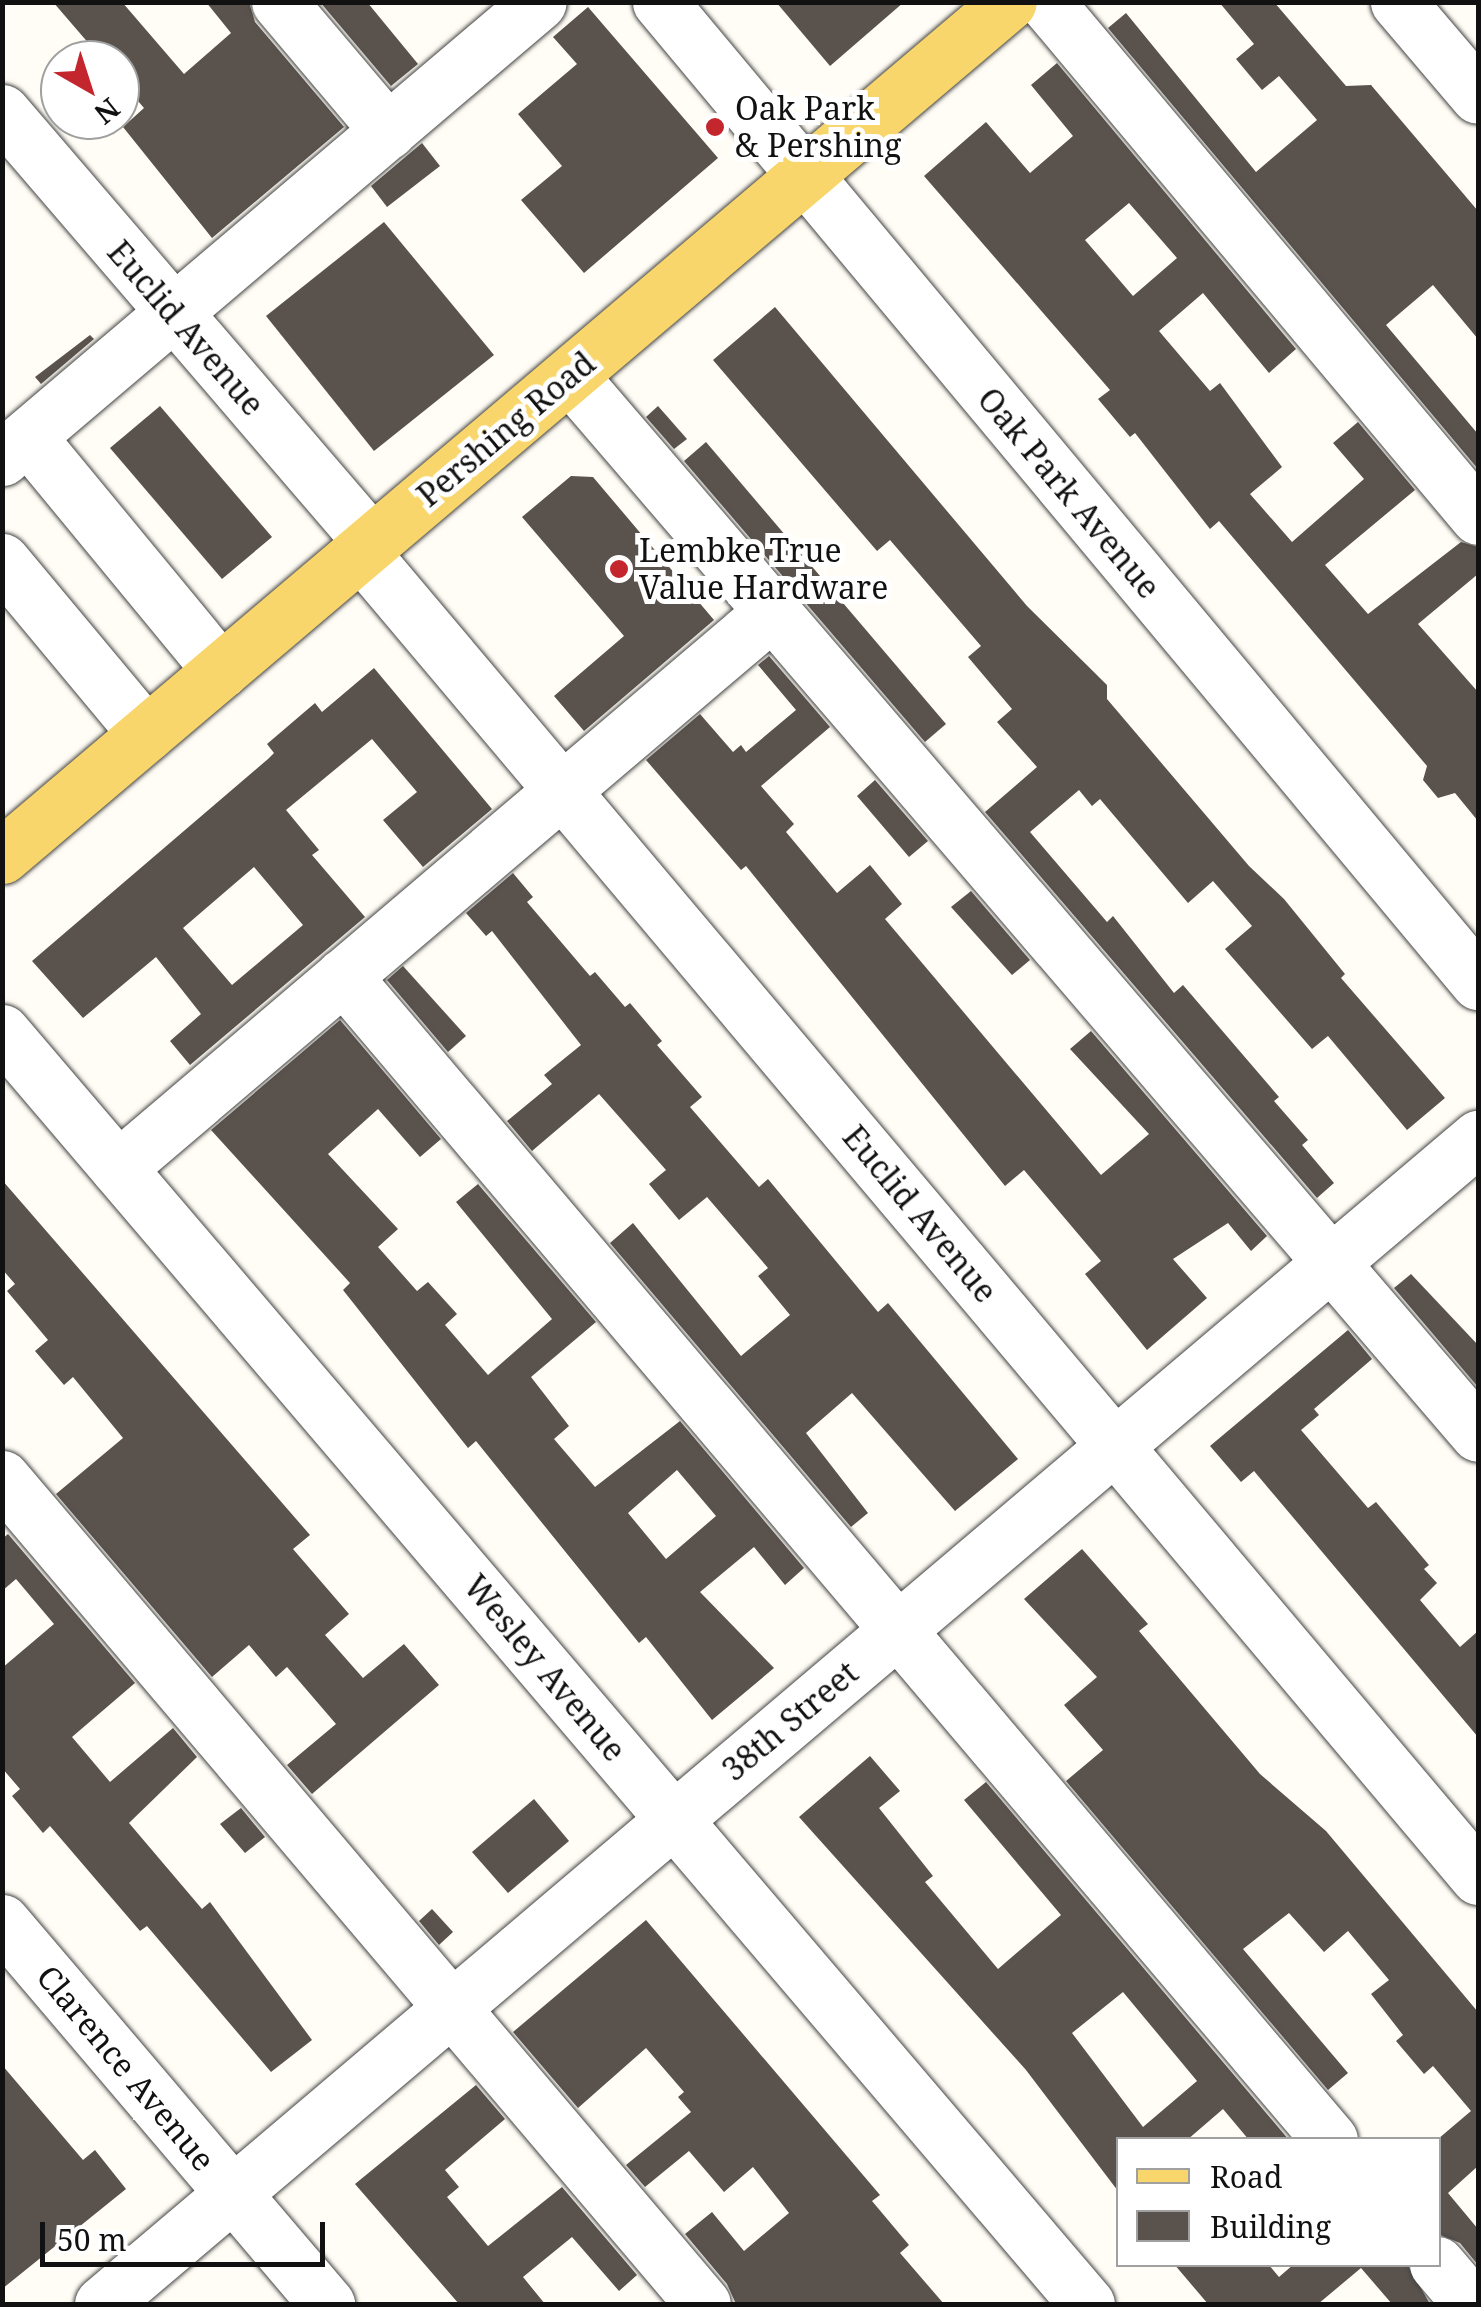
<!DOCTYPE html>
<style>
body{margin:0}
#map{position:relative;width:1481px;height:2307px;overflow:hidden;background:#fffdf5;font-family:"Noto Serif",serif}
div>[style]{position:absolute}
.building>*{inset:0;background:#5a524d}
.roads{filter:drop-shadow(0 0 2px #444) drop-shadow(0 0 2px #444)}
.minor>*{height:55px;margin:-27.5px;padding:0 27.5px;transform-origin:27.5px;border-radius:27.5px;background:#fff}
.major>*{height:55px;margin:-27.5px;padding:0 27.5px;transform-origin:27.5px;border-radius:27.5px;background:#f9d66b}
.dots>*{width:28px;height:28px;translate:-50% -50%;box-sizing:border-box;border:5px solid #fff;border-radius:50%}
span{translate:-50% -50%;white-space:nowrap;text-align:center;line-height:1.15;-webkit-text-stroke:10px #fff;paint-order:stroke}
.poi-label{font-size:32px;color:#111}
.left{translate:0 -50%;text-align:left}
.street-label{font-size:32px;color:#111}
.frame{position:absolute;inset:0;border:5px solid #111;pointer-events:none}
.legend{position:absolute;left:1116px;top:2137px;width:325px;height:130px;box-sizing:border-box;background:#fff;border:2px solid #a0a0a0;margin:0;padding:12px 18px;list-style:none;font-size:30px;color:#111}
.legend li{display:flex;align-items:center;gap:20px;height:50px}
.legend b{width:50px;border:2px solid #a0a0a0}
.north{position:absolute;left:40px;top:40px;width:100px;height:100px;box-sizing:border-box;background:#fff;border:2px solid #a0a0a0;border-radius:50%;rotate:141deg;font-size:28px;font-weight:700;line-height:40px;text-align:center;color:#111}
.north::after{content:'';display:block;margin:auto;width:35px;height:45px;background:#c4262e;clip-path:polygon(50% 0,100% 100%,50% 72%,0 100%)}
.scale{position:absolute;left:40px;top:2222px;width:285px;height:45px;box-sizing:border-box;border:5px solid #111;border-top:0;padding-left:12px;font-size:30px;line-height:35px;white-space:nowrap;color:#111;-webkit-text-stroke:8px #fff;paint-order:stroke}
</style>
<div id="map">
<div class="building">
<i style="clip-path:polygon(53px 2px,122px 2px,184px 74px,231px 33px,206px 2px,249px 2px,255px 22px,344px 127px,212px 238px,123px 127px,144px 108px,120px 80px,120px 60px,103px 60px)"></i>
<i style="clip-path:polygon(320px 2px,367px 2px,418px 64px,391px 86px)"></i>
<i style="clip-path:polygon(776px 2px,904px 2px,830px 66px)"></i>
<i style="clip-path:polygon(1219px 2px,1274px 2px,1346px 86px,1371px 85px,1478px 211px,1478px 339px,1433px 285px,1386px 325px,1478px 434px,1478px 469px,1108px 28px,1126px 13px,1256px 172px,1317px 120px,1279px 76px,1262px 90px,1236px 59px,1254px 44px)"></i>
<i style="clip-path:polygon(588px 7px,718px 158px,584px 273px,521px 200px,562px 166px,518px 114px,577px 64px,553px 37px)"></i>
<i style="clip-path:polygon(evenodd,1057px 63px,1296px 349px,1269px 373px,1203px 293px,1159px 331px,1210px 391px,1220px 383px,1282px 467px,1250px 494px,1292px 542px,1364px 479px,1333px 443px,1358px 422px,1415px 490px,1325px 565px,1368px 614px,1461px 542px,1478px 547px,1478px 574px,1418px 624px,1478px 692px,1478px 821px,1455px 793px,1438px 798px,1423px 780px,1427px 766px,1219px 521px,1210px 529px,1135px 433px,1130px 437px,1098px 399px,1110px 390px,924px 176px,986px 122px,1030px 173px,1073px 136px,1031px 85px,1057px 63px,1129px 203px,1177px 258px,1133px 296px,1085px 240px,1129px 203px)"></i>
<i style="clip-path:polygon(422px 143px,440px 166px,387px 207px,371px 186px)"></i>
<i style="clip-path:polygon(384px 222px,494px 355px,374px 451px,266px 316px)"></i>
<i style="clip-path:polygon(775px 307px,1027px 606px,1107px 685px,1107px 699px,1249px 866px,1284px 899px,1345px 974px,1341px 978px,1445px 1098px,1407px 1130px,1328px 1036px,1312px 1049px,1225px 949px,1252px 926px,1213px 881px,1188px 903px,1100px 799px,1092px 806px,1079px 790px,1030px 832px,1107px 922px,1113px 916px,1174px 993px,1183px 985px,1279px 1097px,1274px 1101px,1308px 1140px,1302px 1145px,1334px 1183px,1317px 1198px,985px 812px,1037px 767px,997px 722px,1012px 709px,968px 657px,981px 646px,890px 540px,877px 551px,713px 360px)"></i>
<i style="clip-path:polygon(90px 335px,94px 339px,41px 384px,35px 377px)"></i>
<i style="clip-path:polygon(160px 406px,272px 537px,222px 579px,110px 448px)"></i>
<i style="clip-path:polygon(658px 406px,687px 439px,674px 449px,646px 417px)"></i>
<i style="clip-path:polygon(706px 442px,946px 724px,925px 742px,684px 461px)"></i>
<i style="clip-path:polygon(571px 476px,593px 477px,714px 620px,584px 731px,554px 696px,624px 636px,522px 517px)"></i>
<i style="clip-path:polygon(769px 656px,830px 727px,761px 786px,794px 824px,786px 832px,837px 893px,870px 865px,902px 904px,885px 919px,1101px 1175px,1149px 1134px,1070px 1049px,1091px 1031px,1267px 1236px,1251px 1251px,1228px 1223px,1173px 1259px,1207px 1298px,1147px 1350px,1085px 1274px,1101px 1261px,1024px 1170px,1005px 1186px,746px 866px,741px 870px,646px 760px,700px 714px,733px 752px,741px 745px,746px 752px,796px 710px,758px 665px)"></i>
<i style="clip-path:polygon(evenodd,374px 668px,492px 809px,423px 867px,383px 820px,417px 792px,372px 739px,286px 810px,319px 850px,312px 855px,365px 917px,190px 1065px,170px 1041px,201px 1014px,156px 957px,83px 1018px,32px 961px,268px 759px,274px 753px,267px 744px,315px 703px,322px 712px,374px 668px,254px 867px,303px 925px,232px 985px,183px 928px,254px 867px)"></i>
<i style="clip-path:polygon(875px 780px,928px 841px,909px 857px,857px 796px)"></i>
<i style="clip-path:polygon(513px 873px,533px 897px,527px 902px,590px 976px,595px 972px,625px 1007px,630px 1003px,662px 1041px,657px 1045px,702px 1097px,690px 1107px,759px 1187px,768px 1179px,878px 1312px,888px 1303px,1018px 1459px,955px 1511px,852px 1393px,806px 1433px,868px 1513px,851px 1527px,610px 1243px,633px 1223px,741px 1356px,790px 1315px,758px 1276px,768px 1268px,707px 1197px,679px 1220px,649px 1184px,666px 1170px,599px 1094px,532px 1151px,507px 1121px,552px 1084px,544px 1075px,581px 1045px,492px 931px,486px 936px,466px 913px)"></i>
<i style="clip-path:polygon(971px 891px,1030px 960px,1012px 975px,951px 907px)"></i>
<i style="clip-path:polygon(403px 966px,466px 1036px,448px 1052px,387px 980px)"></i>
<i style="clip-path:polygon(evenodd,340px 1020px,441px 1139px,420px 1157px,378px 1109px,328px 1154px,398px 1229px,378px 1247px,417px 1291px,428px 1282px,457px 1314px,445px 1325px,488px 1375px,552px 1319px,456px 1202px,478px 1184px,596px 1322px,531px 1377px,569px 1426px,554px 1439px,595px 1487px,680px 1421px,804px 1568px,785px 1585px,754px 1547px,700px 1592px,774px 1668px,712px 1720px,646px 1637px,639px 1643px,476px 1441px,468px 1448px,343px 1290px,350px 1283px,211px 1130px,340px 1020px,677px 1470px,716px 1516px,666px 1559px,628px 1513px,677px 1470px)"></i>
<i style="clip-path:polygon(2px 1180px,310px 1535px,293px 1549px,349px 1614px,325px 1635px,363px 1678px,404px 1644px,439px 1685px,312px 1794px,287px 1765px,336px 1724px,287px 1667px,276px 1677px,249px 1645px,212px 1677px,56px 1494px,123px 1438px,73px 1377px,64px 1385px,35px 1351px,48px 1340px,7px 1291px,15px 1284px,2px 1269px)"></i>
<i style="clip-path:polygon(1411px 1274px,1478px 1345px,1478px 1387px,1394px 1288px)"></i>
<i style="clip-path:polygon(1348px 1330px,1372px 1359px,1314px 1409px,1319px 1415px,1301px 1430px,1368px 1508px,1376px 1502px,1429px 1565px,1424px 1569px,1437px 1583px,1420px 1600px,1460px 1647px,1478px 1631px,1478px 1737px,1254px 1471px,1241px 1482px,1210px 1446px)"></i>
<i style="clip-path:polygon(8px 1534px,135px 1683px,72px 1737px,110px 1782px,173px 1728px,197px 1757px,129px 1823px,202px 1909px,210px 1902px,312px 2040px,271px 2072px,147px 1926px,140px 1931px,50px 1826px,43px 1833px,12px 1796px,20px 1789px,2px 1768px,2px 1668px,54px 1624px,16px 1579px,2px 1591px,2px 1539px)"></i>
<i style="clip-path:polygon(1082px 1549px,1148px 1624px,1139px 1631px,1260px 1774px,1326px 1831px,1478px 2012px,1478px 2166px,1448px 2193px,1478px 2229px,1478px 2265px,1460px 2243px,1438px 2234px,1438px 2139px,1471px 2111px,1433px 2066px,1424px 2074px,1396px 2041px,1403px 2035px,1371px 1994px,1389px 1980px,1348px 1931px,1324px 1952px,1289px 1913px,1243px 1949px,1348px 2073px,1328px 2090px,1066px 1781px,1103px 1750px,1064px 1705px,1097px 1677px,1024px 1599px)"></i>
<i style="clip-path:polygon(evenodd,870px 1756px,900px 1791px,879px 1808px,933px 1876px,925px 1882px,998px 1969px,1061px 1915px,964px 1800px,986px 1782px,1289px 2140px,1249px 2140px,1223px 2109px,1187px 2140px,1118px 2140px,1118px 2191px,1026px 2070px,799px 1817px,870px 1756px,1123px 1992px,1197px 2081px,1143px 2127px,1072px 2033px,1123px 1992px)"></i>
<i style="clip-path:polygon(534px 1799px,569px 1841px,508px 1893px,472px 1852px)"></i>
<i style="clip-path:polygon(241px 1808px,265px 1837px,245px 1853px,220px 1824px)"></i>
<i style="clip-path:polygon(432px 1909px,453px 1932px,439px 1945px,419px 1921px)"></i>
<i style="clip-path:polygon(646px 1920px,880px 2195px,872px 2201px,909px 2245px,900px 2253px,944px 2304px,736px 2304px,727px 2284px,685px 2234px,712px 2212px,744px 2251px,789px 2213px,753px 2167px,724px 2192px,689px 2151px,645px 2187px,626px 2165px,691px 2112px,678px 2097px,684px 2092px,646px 2048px,578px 2108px,513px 2032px)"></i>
<i style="clip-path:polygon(2px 2065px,83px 2160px,95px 2150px,126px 2189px,2px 2289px)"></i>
<i style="clip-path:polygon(476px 2085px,505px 2119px,445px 2170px,459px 2187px,447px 2197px,488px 2246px,562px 2187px,637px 2275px,619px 2291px,572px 2237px,523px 2277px,545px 2304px,459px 2304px,355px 2184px)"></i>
<i style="clip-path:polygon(1174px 2264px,1268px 2264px,1279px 2277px,1294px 2264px,1407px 2264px,1430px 2304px,1392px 2304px,1361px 2268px,1318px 2304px,1208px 2304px)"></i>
</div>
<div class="roads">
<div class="minor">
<i style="left:279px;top:2px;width:169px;rotate:49.8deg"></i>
<i style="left:660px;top:2px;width:1277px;rotate:50.15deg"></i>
<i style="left:1046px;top:2px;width:672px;rotate:50.01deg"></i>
<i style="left:1398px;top:2px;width:123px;rotate:49.6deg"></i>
<i style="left:2px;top:112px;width:568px;rotate:49.35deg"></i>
<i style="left:570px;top:376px;width:1394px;rotate:49.36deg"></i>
<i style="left:28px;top:437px;width:303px;rotate:50.5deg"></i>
<i style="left:2px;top:458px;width:704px;rotate:-40.34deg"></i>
<i style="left:361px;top:552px;width:1733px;rotate:49.87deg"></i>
<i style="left:2px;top:561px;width:225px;rotate:50.2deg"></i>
<i style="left:343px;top:976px;width:1526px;rotate:49.7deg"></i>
<i style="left:2px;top:1032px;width:1672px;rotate:49.54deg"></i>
<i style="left:118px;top:1168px;width:861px;rotate:-40.38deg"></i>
<i style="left:2px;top:1478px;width:1083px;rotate:49.68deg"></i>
<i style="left:2px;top:1922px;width:502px;rotate:49.61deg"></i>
<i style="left:1437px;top:2264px;width:52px;rotate:49.6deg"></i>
<i style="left:102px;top:2304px;width:1804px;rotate:-40.28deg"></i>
</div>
<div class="major">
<i style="left:2px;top:856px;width:1320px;rotate:-40.3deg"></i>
</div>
</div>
<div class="dots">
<i style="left:715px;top:127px;background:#c4262e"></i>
<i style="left:619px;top:569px;background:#c4262e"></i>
</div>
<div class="poi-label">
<span class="left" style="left:735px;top:127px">Oak Park<br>&amp; Pershing</span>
<span class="left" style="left:639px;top:569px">Lembke True<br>Value Hardware</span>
</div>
<div class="street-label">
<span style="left:186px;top:328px;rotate:49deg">Euclid Avenue</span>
<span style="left:506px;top:429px;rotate:-40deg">Pershing Road</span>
<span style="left:1069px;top:493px;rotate:50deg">Oak Park Avenue</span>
<span style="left:920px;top:1214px;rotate:50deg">Euclid Avenue</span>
<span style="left:545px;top:1668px;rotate:50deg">Wesley Avenue</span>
<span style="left:790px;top:1721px;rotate:-40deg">38th Street</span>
<span style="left:126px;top:2068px;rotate:50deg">Clarence Avenue</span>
</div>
<div class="frame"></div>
<ul class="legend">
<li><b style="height:12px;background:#f9d66b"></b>Road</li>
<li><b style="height:28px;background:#5a524d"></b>Building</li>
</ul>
<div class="north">N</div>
<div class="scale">50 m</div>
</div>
